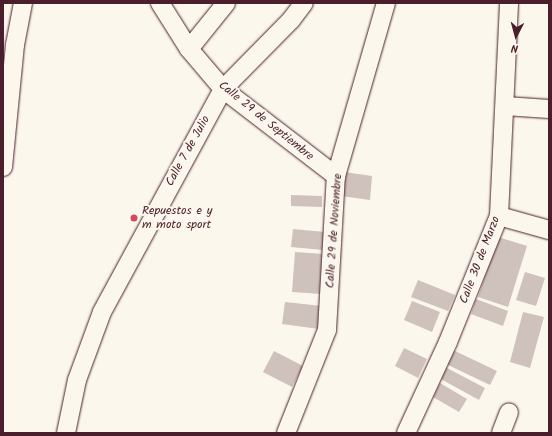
<!DOCTYPE html>
<style>
body{margin:0}
#map{position:relative;width:552px;height:436px;overflow:hidden;background:#fbf7ec;font-family:Kalam,sans-serif}
div>[style]{position:absolute}
.building>*{inset:0;background:#cfc2bc}
.roads{filter:drop-shadow(0 0 1px #4a1f2b) drop-shadow(0 0 1px #4a1f2b)}
.minor>*{height:18px;margin:-9px;padding:0 9px;transform-origin:9px;border-radius:9px;background:#fbf7ec}
.dots>*{width:11px;height:11px;translate:-50% -50%;box-sizing:border-box;border:2px solid #fbf7ec;border-radius:50%}
span{translate:-50% -50%;white-space:nowrap;text-align:center;line-height:1.15;-webkit-text-stroke:4px #fbf7ec;paint-order:stroke}
.street-label{font-size:12px;color:#4a1f2b}
.poi-label{font-size:12px;color:#4a1f2b}
.left{translate:0 -50%;text-align:left}
.frame{position:absolute;inset:0;border:4px solid #4a1f2b;pointer-events:none}
.north{position:absolute;left:496px;top:16px;width:40px;height:40px;-webkit-text-stroke:3px #fbf7ec;paint-order:stroke;rotate:186deg;font-size:11px;font-weight:700;line-height:16px;text-align:center;color:#4a1f2b}
.north::after{content:'';display:block;margin:auto;width:14px;height:18px;background:#4a1f2b;clip-path:polygon(50% 0,100% 100%,50% 72%,0 100%)}
</style>
<div id="map">
<div class="building">
<i style="clip-path:polygon(344px 172px,372px 176px,370px 200px,341px 196px)"></i>
<i style="clip-path:polygon(291px 195px,322px 196px,322px 207px,291px 206px)"></i>
<i style="clip-path:polygon(293px 229px,325px 232px,323px 250px,291px 247px)"></i>
<i style="clip-path:polygon(498px 237px,527px 246px,508px 307px,478px 297px)"></i>
<i style="clip-path:polygon(295px 252px,324px 254px,321px 294px,292px 292px)"></i>
<i style="clip-path:polygon(525px 272px,545px 278px,536px 306px,516px 300px)"></i>
<i style="clip-path:polygon(418px 280px,455px 295px,448px 311px,411px 297px)"></i>
<i style="clip-path:polygon(476px 299px,508px 311px,503px 326px,471px 314px)"></i>
<i style="clip-path:polygon(412px 301px,440px 312px,432px 332px,404px 320px)"></i>
<i style="clip-path:polygon(285px 302px,322px 306px,319px 329px,282px 324px)"></i>
<i style="clip-path:polygon(523px 312px,544px 317px,530px 368px,510px 362px)"></i>
<i style="clip-path:polygon(404px 348px,427px 359px,418px 378px,395px 366px)"></i>
<i style="clip-path:polygon(453px 350px,497px 371px,490px 385px,446px 364px)"></i>
<i style="clip-path:polygon(274px 351px,303px 366px,292px 387px,263px 372px)"></i>
<i style="clip-path:polygon(445px 367px,485px 388px,479px 400px,439px 378px)"></i>
<i style="clip-path:polygon(440px 383px,467px 399px,459px 412px,433px 397px)"></i>
</div>
<div class="roads">
<div class="minor">
<i style="left:160px;top:3px;width:54px;rotate:57.8deg"></i>
<i style="left:189px;top:49px;width:52px;rotate:49.6deg"></i>
<i style="left:223px;top:89px;width:143px;rotate:37.6deg"></i>
<i style="left:189px;top:49px;width:59px;rotate:-51.2deg"></i>
<i style="left:505px;top:106px;width:44px;rotate:3.9deg"></i>
<i style="left:3px;top:167px;width:123px;rotate:-84.4deg"></i>
<i style="left:15px;top:45px;width:43px;rotate:-79.2deg"></i>
<i style="left:499px;top:216px;width:52px;rotate:15.6deg"></i>
<i style="left:66px;top:433px;width:54px;rotate:-78.3deg"></i>
<i style="left:77px;top:380px;width:72px;rotate:-69.8deg"></i>
<i style="left:102px;top:312px;width:254px;rotate:-61.5deg"></i>
<i style="left:223px;top:89px;width:97px;rotate:-45.4deg"></i>
<i style="left:291px;top:20px;width:21px;rotate:-53deg"></i>
<i style="left:286px;top:433px;width:111px;rotate:-68.3deg"></i>
<i style="left:327px;top:330px;width:154px;rotate:-86.7deg"></i>
<i style="left:336px;top:176px;width:180px;rotate:-73.9deg"></i>
<i style="left:406px;top:433px;width:100px;rotate:-65.2deg"></i>
<i style="left:448px;top:342px;width:136px;rotate:-68deg"></i>
<i style="left:499px;top:216px;width:213px;rotate:-87.3deg"></i>
<i style="left:501px;top:433px;width:22px;rotate:-69deg"></i>
</div>
</div>
<div class="dots">
<i style="left:134px;top:218px;background:#d1495b"></i>
</div>
<div class="street-label">
<span style="left:266px;top:121px;rotate:39deg">Calle 29 de Septiembre</span>
<span style="left:188px;top:151px;rotate:-61deg">Calle 7 de Julio</span>
<span style="left:334px;top:231px;rotate:-86deg">Calle 29 de Noviembre</span>
<span style="left:480px;top:260px;rotate:-69deg">Calle 30 de Marzo</span>
</div>
<div class="poi-label">
<span class="left" style="left:142px;top:218px">Repuestos e y<br>m moto sport</span>
</div>
<div class="frame"></div>
<div class="north">N</div>
</div>
